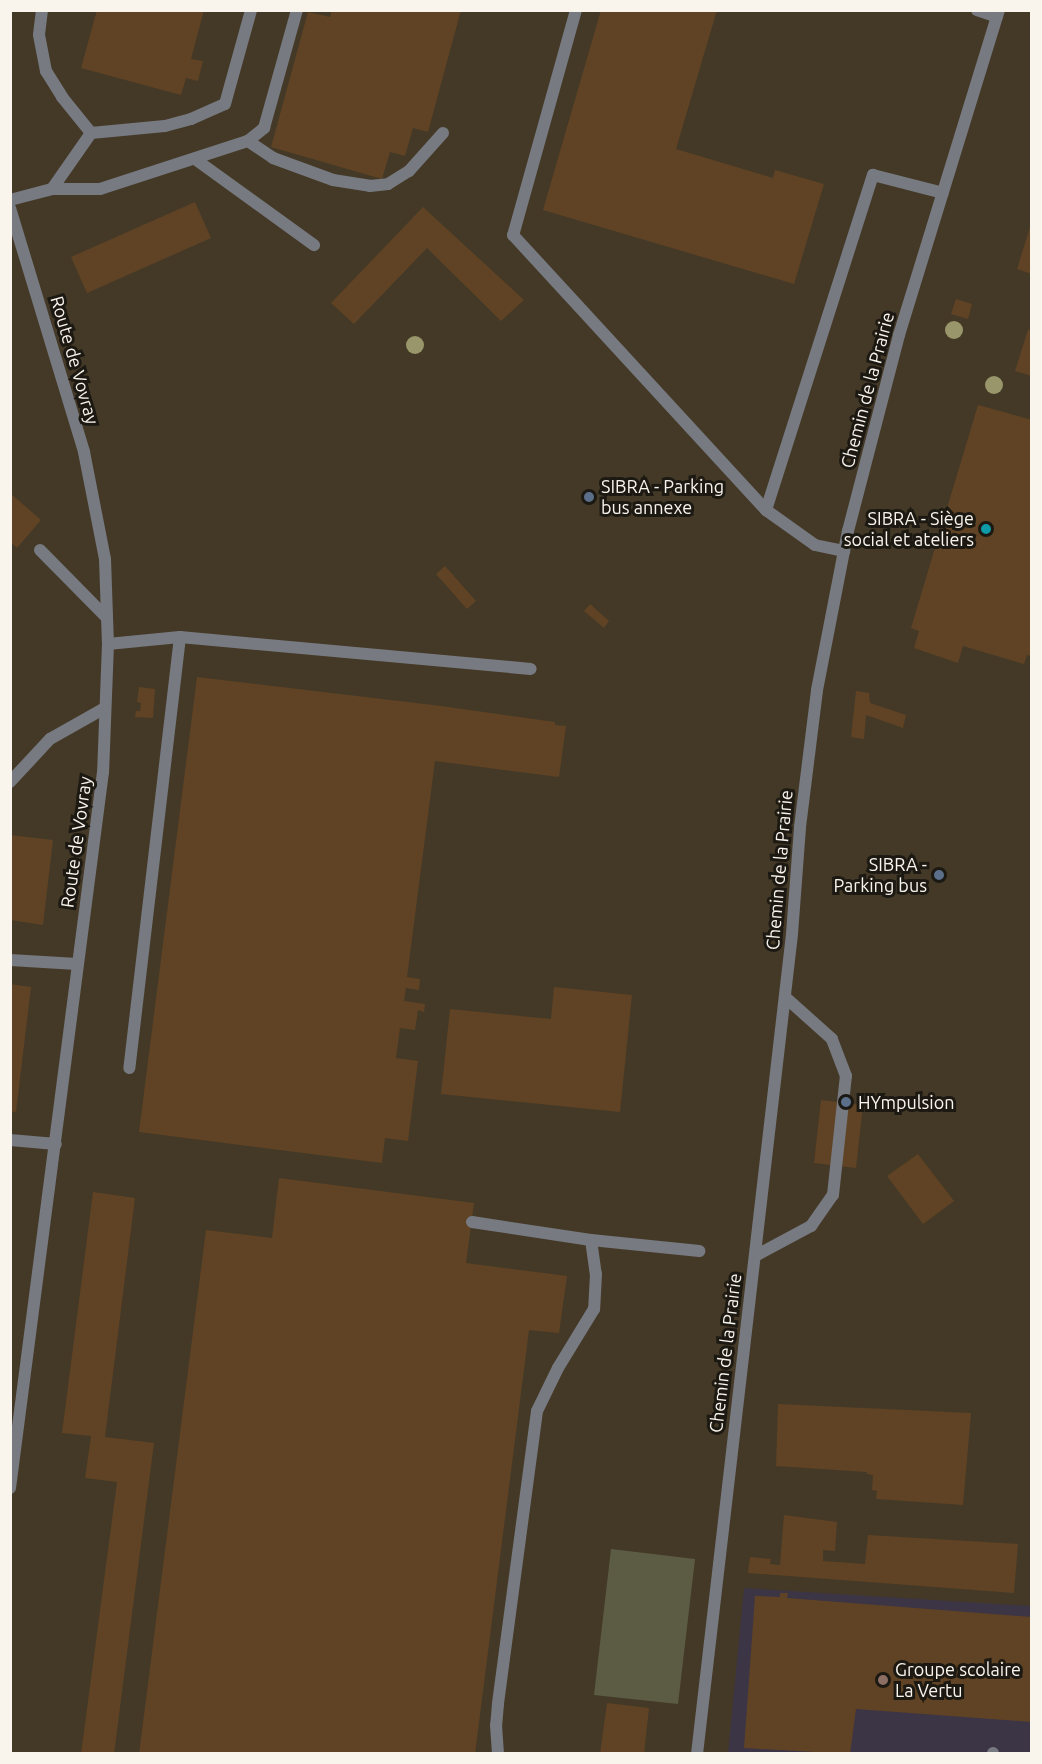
<!DOCTYPE html>
<meta charset="utf-8">
<style>
body{margin:0}
#map{position:relative;width:1042px;height:1764px;overflow:hidden;background:#383024;font-family:Ubuntu,sans-serif}
div>[style]{position:absolute}
.built>*{inset:0;background:#443927}
.education>*{inset:0;background:#3c3546}
.green>*{inset:0;background:#5b5c43}
.building>*{inset:0;background:#5f4324}
.service>*{height:12px;margin:-6px;padding:0 6px;transform-origin:6px;border-radius:6px;background:#777a81}
.minor>*{height:12px;margin:-6px;padding:0 6px;transform-origin:6px;border-radius:6px;background:#777a81}
.trees>*{width:18px;height:18px;margin:-9px;border-radius:50%;background:#98966a}
.dots>*{width:16px;height:16px;translate:-50% -50%;box-sizing:border-box;border:3px solid #1c1913;border-radius:50%}
span{translate:-50% -50%;white-space:nowrap;text-align:center;line-height:1.15;-webkit-text-stroke:6px #1c1913;paint-order:stroke}
.street-label{font-size:18px;color:#f9f4ec}
.poi-label{font-size:18px;color:#f9f4ec}
.left{translate:0 -50%;text-align:left}
.right{translate:-100% -50%;text-align:right}
.frame{position:absolute;inset:0;border:12px solid #f9f4ec;pointer-events:none}
</style>
<div id="map">
<div class="built">
<i style="clip-path:polygon(11px 11px,1031px 11px,1031px 1753px,11px 1753px)"></i>
</div>
<div class="education">
<i style="clip-path:polygon(744px 1588px,1031px 1606px,1031px 1753px,728px 1754px)"></i>
</div>
<div class="green">
<i style="clip-path:polygon(611px 1549px,695px 1559px,678px 1704px,594px 1695px)"></i>
</div>
<div class="building">
<i style="clip-path:polygon(97px 10px,204px 10px,191px 59px,203px 61px,198px 81px,186px 78px,181px 95px,81px 68px)"></i>
<i style="clip-path:polygon(332px 10px,461px 10px,428px 132px,413px 128px,405px 156px,390px 152px,382px 179px,271px 147px,308px 12px,330px 17px)"></i>
<i style="clip-path:polygon(601px 10px,717px 10px,676px 149px,773px 178px,775px 170px,824px 184px,794px 284px,543px 210px)"></i>
<i style="clip-path:polygon(195px 202px,211px 238px,87px 293px,71px 257px)"></i>
<i style="clip-path:polygon(423px 207px,524px 300px,501px 321px,427px 248px,354px 324px,331px 303px)"></i>
<i style="clip-path:polygon(1031px 224px,1032px 224px,1032px 274px,1017px 269px)"></i>
<i style="clip-path:polygon(956px 299px,972px 304px,968px 319px,951px 314px)"></i>
<i style="clip-path:polygon(1028px 330px,1032px 331px,1032px 376px,1015px 371px)"></i>
<i style="clip-path:polygon(978px 405px,1032px 420px,1032px 656px,1027px 655px,1024px 664px,963px 646px,958px 663px,914px 648px,919px 631px,911px 628px)"></i>
<i style="clip-path:polygon(10px 493px,41px 520px,17px 548px,10px 542px)"></i>
<i style="clip-path:polygon(445px 566px,476px 601px,467px 609px,436px 574px)"></i>
<i style="clip-path:polygon(590px 604px,609px 621px,604px 628px,584px 611px)"></i>
<i style="clip-path:polygon(197px 677px,441px 706px,555px 722px,555px 725px,566px 726px,559px 777px,435px 761px,407px 977px,420px 979px,419px 990px,406px 988px,404px 1001px,425px 1004px,424px 1012px,418px 1010px,415px 1030px,400px 1028px,396px 1058px,418px 1061px,408px 1141px,385px 1138px,382px 1163px,139px 1132px)"></i>
<i style="clip-path:polygon(139px 687px,155px 689px,153px 718px,135px 717px,136px 711px,140px 711px,141px 703px,137px 702px)"></i>
<i style="clip-path:polygon(856px 691px,869px 693px,870px 703px,906px 715px,903px 728px,866px 715px,864px 739px,851px 737px)"></i>
<i style="clip-path:polygon(10px 835px,53px 840px,43px 925px,10px 920px)"></i>
<i style="clip-path:polygon(10px 984px,31px 987px,16px 1112px,10px 1111px)"></i>
<i style="clip-path:polygon(554px 987px,632px 995px,620px 1112px,441px 1094px,450px 1009px,551px 1019px)"></i>
<i style="clip-path:polygon(821px 1100px,863px 1105px,856px 1168px,814px 1163px)"></i>
<i style="clip-path:polygon(918px 1154px,954px 1201px,923px 1224px,887px 1176px)"></i>
<i style="clip-path:polygon(279px 1178px,474px 1203px,466px 1263px,567px 1276px,559px 1333px,529px 1330px,475px 1754px,139px 1754px,206px 1230px,272px 1238px)"></i>
<i style="clip-path:polygon(93px 1192px,135px 1198px,105px 1437px,154px 1443px,114px 1754px,81px 1754px,117px 1482px,85px 1478px,91px 1436px,62px 1433px)"></i>
<i style="clip-path:polygon(778px 1404px,971px 1413px,963px 1505px,876px 1499px,877px 1491px,872px 1490px,873px 1475px,867px 1474px,867px 1472px,776px 1466px)"></i>
<i style="clip-path:polygon(784px 1515px,837px 1522px,835px 1551px,823px 1550px,823px 1561px,865px 1564px,868px 1535px,1018px 1544px,1014px 1593px,748px 1573px,750px 1557px,771px 1559px,770px 1564px,780px 1565px)"></i>
<i style="clip-path:polygon(780px 1593px,788px 1593px,787px 1598px,1032px 1617px,1032px 1722px,856px 1709px,850px 1754px,744px 1748px,755px 1596px,780px 1597px)"></i>
<i style="clip-path:polygon(607px 1703px,649px 1708px,644px 1754px,600px 1754px)"></i>
</div>
<div class="service">
<i style="left:42px;top:10px;width:25px;rotate:97deg"></i>
<i style="left:39px;top:35px;width:37px;rotate:79deg"></i>
<i style="left:46px;top:71px;width:31px;rotate:58deg"></i>
<i style="left:62px;top:97px;width:46px;rotate:51.1deg"></i>
<i style="left:576px;top:10px;width:234px;rotate:105.6deg"></i>
<i style="left:513px;top:235px;width:374px;rotate:47.4deg"></i>
<i style="left:766px;top:510px;width:60px;rotate:35.5deg"></i>
<i style="left:815px;top:545px;width:30px;rotate:12deg"></i>
<i style="left:977px;top:10px;width:21px;rotate:19deg"></i>
<i style="left:91px;top:133px;width:74px;rotate:-5.4deg"></i>
<i style="left:165px;top:126px;width:27px;rotate:-15deg"></i>
<i style="left:191px;top:119px;width:37px;rotate:-24deg"></i>
<i style="left:225px;top:104px;width:98px;rotate:-74.5deg"></i>
<i style="left:248px;top:141px;width:21px;rotate:-39deg"></i>
<i style="left:264px;top:128px;width:123px;rotate:-74.4deg"></i>
<i style="left:195px;top:159px;width:147px;rotate:35.9deg"></i>
<i style="left:52px;top:189px;width:68px;rotate:-55.1deg"></i>
<i style="left:10px;top:200px;width:43px;rotate:-14.7deg"></i>
<i style="left:52px;top:189px;width:48px"></i>
<i style="left:100px;top:189px;width:156px;rotate:-18deg"></i>
<i style="left:248px;top:141px;width:30px;rotate:34deg"></i>
<i style="left:273px;top:158px;width:64px;rotate:20.1deg"></i>
<i style="left:333px;top:180px;width:37px;rotate:9deg"></i>
<i style="left:370px;top:186px;width:18px;rotate:-6deg"></i>
<i style="left:388px;top:184px;width:25px;rotate:-32deg"></i>
<i style="left:409px;top:171px;width:51px;rotate:-48.2deg"></i>
<i style="left:766px;top:510px;width:352px;rotate:-72.3deg"></i>
<i style="left:873px;top:175px;width:72px;rotate:14.4deg"></i>
<i style="left:40px;top:550px;width:95px;rotate:45.4deg"></i>
<i style="left:180px;top:637px;width:352px;rotate:5.2deg"></i>
<i style="left:108px;top:644px;width:72px;rotate:-5.6deg"></i>
<i style="left:180px;top:637px;width:434px;rotate:96.7deg"></i>
<i style="left:10px;top:960px;width:67px;rotate:3.4deg"></i>
<i style="left:10px;top:1140px;width:46px;rotate:5deg"></i>
<i style="left:472px;top:1222px;width:120px;rotate:8.6deg"></i>
<i style="left:591px;top:1240px;width:34px;rotate:82deg"></i>
<i style="left:596px;top:1274px;width:35px;rotate:93deg"></i>
<i style="left:594px;top:1309px;width:69px;rotate:121.4deg"></i>
<i style="left:558px;top:1368px;width:48px;rotate:116deg"></i>
<i style="left:537px;top:1411px;width:296px;rotate:97.6deg"></i>
<i style="left:498px;top:1704px;width:21px;rotate:95deg"></i>
<i style="left:496px;top:1725px;width:29px;rotate:86deg"></i>
<i style="left:591px;top:1240px;width:109px;rotate:5.8deg"></i>
<i style="left:755px;top:1256px;width:64px;rotate:-28.2deg"></i>
<i style="left:811px;top:1226px;width:38px;rotate:-55deg"></i>
<i style="left:833px;top:1195px;width:120px;rotate:-83.8deg"></i>
<i style="left:846px;top:1076px;width:40px;rotate:-111deg"></i>
<i style="left:832px;top:1039px;width:63px;rotate:-138.2deg"></i>
<i style="left:993px;top:1753px;width:1px;rotate:90deg"></i>
</div>
<div class="minor">
<i style="left:10px;top:208px;width:255px;rotate:73.1deg"></i>
<i style="left:84px;top:452px;width:109px;rotate:78.9deg"></i>
<i style="left:105px;top:559px;width:85px;rotate:88deg"></i>
<i style="left:108px;top:644px;width:128px;rotate:92.2deg"></i>
<i style="left:103px;top:772px;width:722px;rotate:97.4deg"></i>
<i style="left:10px;top:782px;width:59px;rotate:-47.1deg"></i>
<i style="left:50px;top:739px;width:63px;rotate:-29.4deg"></i>
<i style="left:697px;top:1754px;width:825px;rotate:-83.39deg"></i>
<i style="left:792px;top:934px;width:107px;rotate:-85.7deg"></i>
<i style="left:800px;top:827px;width:138px;rotate:-82.9deg"></i>
<i style="left:817px;top:690px;width:162px;rotate:-79deg"></i>
<i style="left:848px;top:531px;width:203px;rotate:-75.4deg"></i>
<i style="left:899px;top:335px;width:340px;rotate:-72.9deg"></i>
</div>
<div class="trees">
<i style="left:954px;top:330px"></i>
<i style="left:415px;top:345px"></i>
<i style="left:994px;top:385px"></i>
</div>
<div class="dots">
<i style="left:589px;top:497px;background:#5c6f8a"></i>
<i style="left:986px;top:529px;background:#0f9aa8"></i>
<i style="left:939px;top:875px;background:#5c6f8a"></i>
<i style="left:846px;top:1102px;background:#5c6f8a"></i>
<i style="left:883px;top:1680px;background:#8d6e63"></i>
</div>
<div class="street-label">
<span style="left:75px;top:360px;rotate:74deg">Route de Vovray</span>
<span style="left:867px;top:390px;rotate:-75deg">Chemin de la Prairie</span>
<span style="left:76px;top:842px;rotate:-82deg">Route de Vovray</span>
<span style="left:779px;top:870px;rotate:-85deg">Chemin de la Prairie</span>
<span style="left:725px;top:1353px;rotate:-83deg">Chemin de la Prairie</span>
</div>
<div class="poi-label">
<span class="left" style="left:601px;top:497px">SIBRA - Parking<br>bus annexe</span>
<span class="right" style="left:974px;top:529px">SIBRA - Siège<br>social et ateliers</span>
<span class="right" style="left:927px;top:875px">SIBRA -<br>Parking bus</span>
<span class="left" style="left:858px;top:1102px">HYmpulsion</span>
<span class="left" style="left:895px;top:1680px">Groupe scolaire<br>La Vertu</span>
</div>
<div class="frame"></div>
</div>
